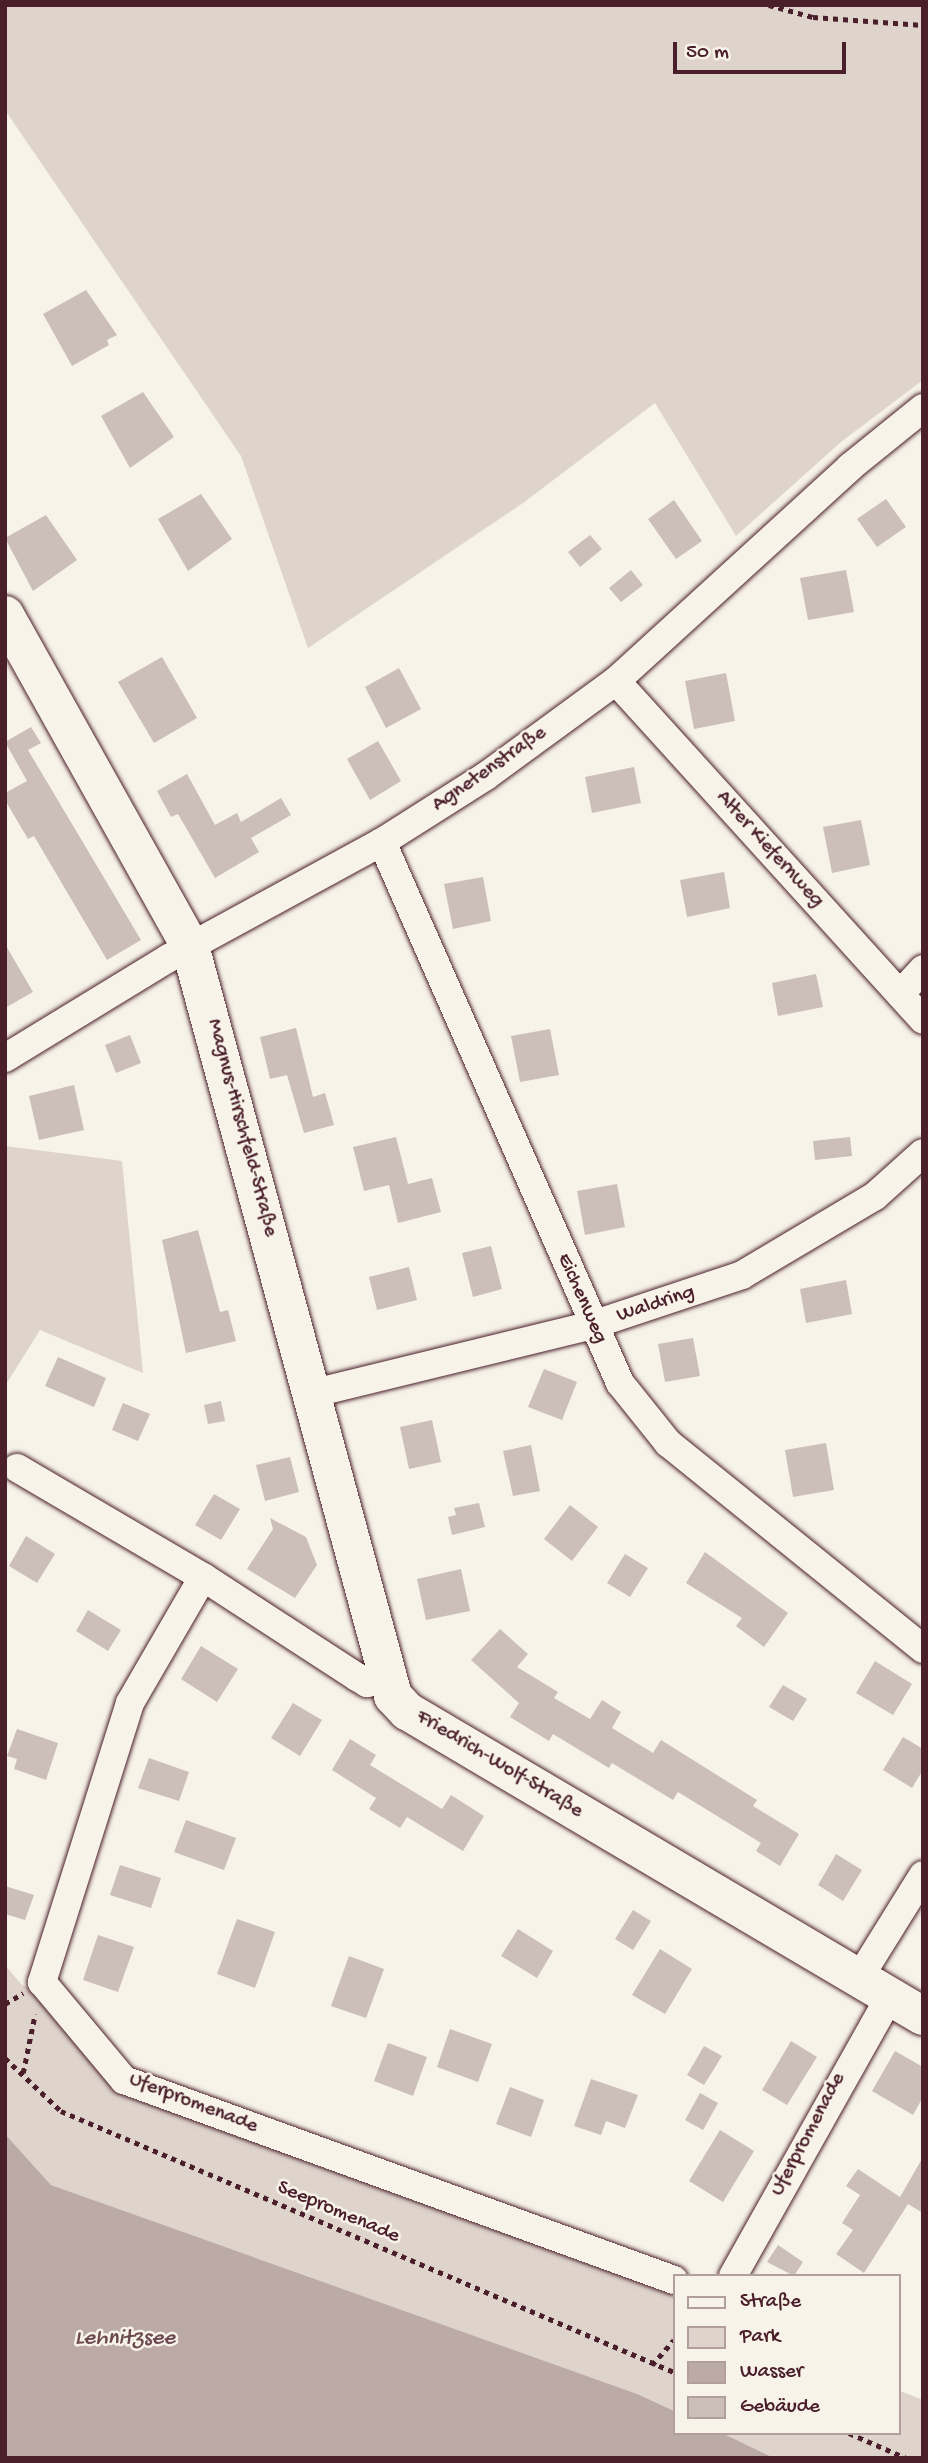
<!DOCTYPE html>
<meta charset="utf-8">
<style>
body{margin:0}
#map{position:relative;width:928px;height:2463px;overflow:hidden;background:#f7f3e8;font-family:"Gochi Hand",sans-serif}
div>[style]{position:absolute}
.green>*{inset:0;background:#ded4cc}
.water>*{inset:0;background:#bcaaa7}
.building>*{inset:0;background:#ccbfb9}
.path>*{height:4.5px;margin-top:-2.25px;transform-origin:0;background:repeating-linear-gradient(90deg,#4a1f2b 0 5px,transparent 0 10px)}
.roads{filter:drop-shadow(0 0 2px #4a1f2b) drop-shadow(0 0 2px #4a1f2b)}
.street>*{height:28px;margin:-14px;padding:0 14px;transform-origin:14px;border-radius:14px;background:#f7f3e8}
.secondary>*{height:38px;margin:-19px;padding:0 19px;transform-origin:19px;border-radius:19px;background:#f7f3e8}
span{translate:-50% -50%;white-space:nowrap;text-align:center;line-height:1.15;-webkit-text-stroke:5px #f7f3e8;paint-order:stroke}
.street-label{font-size:21px;color:#4a1f2b}
.water-label{font-size:23px;color:#6c4950;font-style:italic}
.frame{position:absolute;inset:0;border:7px solid #4a1f2b;pointer-events:none}
.legend{position:absolute;left:673px;top:2274px;width:228px;height:161px;box-sizing:border-box;background:#f7f3e8;border:2px solid #b29e9c;margin:0;padding:9px 12px;list-style:none;font-size:21px;color:#4a1f2b}
.legend li{display:flex;align-items:center;gap:14px;height:35px}
.legend b{width:35px;border:2px solid #b29e9c}
.scale{position:absolute;left:673px;top:42px;width:173px;height:32px;box-sizing:border-box;border:4px solid #4a1f2b;border-top:0;padding-left:9px;font-size:21px;line-height:24px;white-space:nowrap;color:#4a1f2b;-webkit-text-stroke:5px #f7f3e8;paint-order:stroke}
</style>
<div id="map">
<div class="green">
<i style="clip-path:polygon(5px 5px,923px 5px,923px 380px,841px 442px,736px 536px,655px 403px,523px 503px,308px 648px,241px 456px,5px 110px)"></i>
<i style="clip-path:polygon(5px 1146px,122px 1161px,143px 1373px,40px 1330px,5px 1386px)"></i>
<i style="clip-path:polygon(5px 1965px,22px 1985px,68px 2003px,128px 2070px,201px 2094px,674px 2295px,674px 2411px,51px 2185px,5px 2134px)"></i>
<i style="clip-path:polygon(898px 2390px,923px 2400px,923px 2458px,774px 2458px,722px 2433px,898px 2433px)"></i>
</div>
<div class="water">
<i style="clip-path:polygon(5px 2134px,51px 2185px,637px 2394px,674px 2411px,674px 2433px,722px 2433px,774px 2458px,5px 2458px)"></i>
</div>
<div class="building">
<i style="clip-path:polygon(86px 290px,117px 335px,107px 340px,109px 345px,72px 366px,43px 314px)"></i>
<i style="clip-path:polygon(143px 392px,174px 437px,130px 468px,101px 416px)"></i>
<i style="clip-path:polygon(201px 494px,232px 539px,188px 571px,158px 519px)"></i>
<i style="clip-path:polygon(886px 499px,906px 527px,877px 547px,857px 519px)"></i>
<i style="clip-path:polygon(674px 500px,702px 541px,676px 559px,648px 519px)"></i>
<i style="clip-path:polygon(46px 515px,77px 560px,33px 591px,5px 538px)"></i>
<i style="clip-path:polygon(590px 535px,602px 549px,580px 567px,568px 552px)"></i>
<i style="clip-path:polygon(631px 570px,643px 585px,621px 602px,609px 588px)"></i>
<i style="clip-path:polygon(846px 570px,854px 612px,808px 620px,800px 578px)"></i>
<i style="clip-path:polygon(162px 657px,197px 718px,154px 743px,118px 682px)"></i>
<i style="clip-path:polygon(399px 668px,421px 709px,386px 728px,365px 687px)"></i>
<i style="clip-path:polygon(726px 673px,735px 721px,694px 729px,685px 681px)"></i>
<i style="clip-path:polygon(31px 727px,41px 743px,28px 750px,141px 940px,107px 960px,34px 836px,28px 839px,5px 800px,5px 793px,27px 781px,5px 742px)"></i>
<i style="clip-path:polygon(378px 741px,401px 781px,370px 800px,347px 759px)"></i>
<i style="clip-path:polygon(634px 767px,641px 803px,592px 813px,585px 777px)"></i>
<i style="clip-path:polygon(187px 774px,215px 825px,237px 813px,241px 822px,281px 798px,291px 815px,251px 838px,259px 852px,215px 878px,178px 814px,171px 817px,157px 791px)"></i>
<i style="clip-path:polygon(861px 820px,870px 865px,832px 873px,823px 827px)"></i>
<i style="clip-path:polygon(724px 872px,730px 908px,687px 917px,680px 880px)"></i>
<i style="clip-path:polygon(483px 877px,491px 921px,453px 929px,444px 884px)"></i>
<i style="clip-path:polygon(5px 944px,33px 992px,5px 1008px)"></i>
<i style="clip-path:polygon(816px 974px,823px 1007px,778px 1016px,772px 983px)"></i>
<i style="clip-path:polygon(296px 1028px,313px 1097px,325px 1093px,334px 1125px,304px 1133px,287px 1075px,270px 1079px,260px 1037px)"></i>
<i style="clip-path:polygon(550px 1029px,559px 1075px,520px 1082px,511px 1036px)"></i>
<i style="clip-path:polygon(130px 1035px,141px 1063px,116px 1073px,105px 1045px)"></i>
<i style="clip-path:polygon(74px 1085px,84px 1130px,39px 1140px,29px 1096px)"></i>
<i style="clip-path:polygon(396px 1137px,408px 1184px,432px 1178px,441px 1212px,398px 1223px,389px 1185px,364px 1191px,353px 1147px)"></i>
<i style="clip-path:polygon(850px 1137px,852px 1156px,815px 1160px,813px 1141px)"></i>
<i style="clip-path:polygon(617px 1184px,625px 1227px,585px 1235px,577px 1191px)"></i>
<i style="clip-path:polygon(198px 1230px,220px 1312px,228px 1310px,236px 1341px,186px 1353px,162px 1240px)"></i>
<i style="clip-path:polygon(491px 1246px,502px 1289px,473px 1297px,462px 1253px)"></i>
<i style="clip-path:polygon(409px 1267px,417px 1300px,377px 1310px,369px 1277px)"></i>
<i style="clip-path:polygon(846px 1280px,852px 1314px,806px 1323px,800px 1289px)"></i>
<i style="clip-path:polygon(693px 1338px,700px 1376px,665px 1382px,658px 1344px)"></i>
<i style="clip-path:polygon(58px 1357px,106px 1378px,94px 1407px,45px 1386px)"></i>
<i style="clip-path:polygon(544px 1369px,577px 1382px,562px 1420px,528px 1407px)"></i>
<i style="clip-path:polygon(221px 1401px,225px 1421px,208px 1424px,204px 1405px)"></i>
<i style="clip-path:polygon(123px 1403px,150px 1414px,138px 1441px,112px 1430px)"></i>
<i style="clip-path:polygon(432px 1420px,441px 1462px,409px 1469px,400px 1427px)"></i>
<i style="clip-path:polygon(826px 1443px,834px 1490px,793px 1497px,785px 1450px)"></i>
<i style="clip-path:polygon(531px 1445px,540px 1491px,513px 1496px,503px 1451px)"></i>
<i style="clip-path:polygon(290px 1457px,299px 1492px,265px 1501px,256px 1465px)"></i>
<i style="clip-path:polygon(214px 1494px,240px 1509px,221px 1540px,195px 1525px)"></i>
<i style="clip-path:polygon(479px 1503px,485px 1527px,452px 1535px,448px 1517px,456px 1515px,454px 1508px)"></i>
<i style="clip-path:polygon(570px 1505px,598px 1527px,572px 1561px,544px 1539px)"></i>
<i style="clip-path:polygon(270px 1518px,306px 1537px,317px 1565px,295px 1598px,247px 1569px,273px 1529px)"></i>
<i style="clip-path:polygon(26px 1536px,55px 1554px,37px 1583px,9px 1566px)"></i>
<i style="clip-path:polygon(705px 1552px,788px 1613px,764px 1647px,736px 1626px,742px 1618px,686px 1583px)"></i>
<i style="clip-path:polygon(625px 1554px,648px 1568px,630px 1597px,607px 1583px)"></i>
<i style="clip-path:polygon(461px 1569px,470px 1611px,426px 1620px,417px 1579px)"></i>
<i style="clip-path:polygon(88px 1610px,121px 1630px,108px 1651px,76px 1631px)"></i>
<i style="clip-path:polygon(500px 1629px,528px 1654px,517px 1667px,558px 1692px,554px 1698px,590px 1719px,602px 1700px,621px 1712px,612px 1728px,653px 1753px,661px 1740px,757px 1800px,753px 1806px,799px 1834px,780px 1866px,756px 1851px,761px 1843px,678px 1792px,673px 1800px,612px 1763px,609px 1768px,553px 1734px,549px 1741px,510px 1717px,519px 1703px,471px 1660px)"></i>
<i style="clip-path:polygon(201px 1646px,238px 1669px,217px 1702px,181px 1679px)"></i>
<i style="clip-path:polygon(875px 1661px,912px 1684px,893px 1715px,856px 1693px)"></i>
<i style="clip-path:polygon(783px 1685px,807px 1699px,793px 1721px,769px 1707px)"></i>
<i style="clip-path:polygon(293px 1703px,322px 1720px,300px 1756px,271px 1738px)"></i>
<i style="clip-path:polygon(17px 1729px,58px 1743px,46px 1780px,14px 1769px,17px 1759px,7px 1756px)"></i>
<i style="clip-path:polygon(903px 1737px,923px 1749px,923px 1770px,912px 1788px,883px 1770px)"></i>
<i style="clip-path:polygon(350px 1739px,376px 1755px,370px 1765px,442px 1809px,451px 1795px,484px 1816px,463px 1851px,407px 1817px,400px 1828px,369px 1809px,376px 1798px,332px 1770px)"></i>
<i style="clip-path:polygon(149px 1758px,189px 1772px,179px 1801px,138px 1788px)"></i>
<i style="clip-path:polygon(186px 1820px,236px 1838px,224px 1870px,174px 1852px)"></i>
<i style="clip-path:polygon(836px 1854px,862px 1870px,843px 1901px,818px 1885px)"></i>
<i style="clip-path:polygon(120px 1865px,161px 1878px,151px 1908px,110px 1895px)"></i>
<i style="clip-path:polygon(5px 1886px,34px 1895px,25px 1920px,5px 1914px)"></i>
<i style="clip-path:polygon(633px 1910px,651px 1921px,633px 1950px,615px 1939px)"></i>
<i style="clip-path:polygon(237px 1919px,275px 1932px,255px 1988px,217px 1974px)"></i>
<i style="clip-path:polygon(518px 1929px,553px 1951px,537px 1978px,501px 1956px)"></i>
<i style="clip-path:polygon(98px 1935px,134px 1947px,118px 1992px,83px 1980px)"></i>
<i style="clip-path:polygon(660px 1949px,692px 1969px,665px 2014px,632px 1995px)"></i>
<i style="clip-path:polygon(349px 1956px,384px 1969px,366px 2018px,331px 2006px)"></i>
<i style="clip-path:polygon(450px 2029px,492px 2044px,478px 2082px,437px 2067px)"></i>
<i style="clip-path:polygon(791px 2041px,817px 2057px,787px 2105px,762px 2090px)"></i>
<i style="clip-path:polygon(388px 2043px,427px 2057px,413px 2096px,374px 2081px)"></i>
<i style="clip-path:polygon(704px 2046px,722px 2056px,704px 2085px,687px 2075px)"></i>
<i style="clip-path:polygon(895px 2051px,923px 2067px,923px 2097px,913px 2115px,872px 2091px)"></i>
<i style="clip-path:polygon(591px 2079px,638px 2095px,625px 2128px,606px 2121px,601px 2135px,574px 2126px)"></i>
<i style="clip-path:polygon(510px 2087px,544px 2100px,531px 2137px,496px 2124px)"></i>
<i style="clip-path:polygon(700px 2093px,718px 2103px,703px 2130px,685px 2120px)"></i>
<i style="clip-path:polygon(720px 2130px,754px 2151px,723px 2202px,689px 2181px)"></i>
<i style="clip-path:polygon(923px 2157px,923px 2213px,908px 2204px,864px 2273px,836px 2254px,853px 2230px,842px 2223px,860px 2195px,846px 2186px,858px 2169px,900px 2197px)"></i>
<i style="clip-path:polygon(778px 2245px,803px 2262px,794px 2276px,767px 2262px)"></i>
</div>
<div class="path">
<i style="left:769px;top:5px;width:46px;rotate:15.3deg"></i>
<i style="left:813px;top:17px;width:110px;rotate:4.2deg"></i>
<i style="left:5px;top:2004px;width:21px;rotate:-31deg"></i>
<i style="left:5px;top:2058px;width:77px;rotate:43.4deg"></i>
<i style="left:61px;top:2111px;width:666px;rotate:23.06deg"></i>
<i style="left:23px;top:2073px;width:60px;rotate:-78.5deg"></i>
<i style="left:652px;top:2365px;width:33px;rotate:-49deg"></i>
<i style="left:849px;top:2433px;width:62px;rotate:23.7deg"></i>
</div>
<div class="roads">
<div class="street">
<i style="left:616px;top:681px;width:457px;rotate:47.8deg"></i>
<i style="left:382px;top:842px;width:591px;rotate:66.25deg"></i>
<i style="left:620px;top:1383px;width:77px;rotate:51.3deg"></i>
<i style="left:668px;top:1443px;width:328px;rotate:38.9deg"></i>
<i style="left:900px;top:994px;width:34px;rotate:-47deg"></i>
<i style="left:5px;top:1058px;width:192px;rotate:-31.4deg"></i>
<i style="left:169px;top:958px;width:243px;rotate:-28.6deg"></i>
<i style="left:382px;top:842px;width:123px;rotate:-32.4deg"></i>
<i style="left:486px;top:776px;width:161px;rotate:-36.2deg"></i>
<i style="left:616px;top:681px;width:317px;rotate:-42.4deg"></i>
<i style="left:850px;top:467px;width:94px;rotate:-38.9deg"></i>
<i style="left:314px;top:1393px;width:286px;rotate:-13.7deg"></i>
<i style="left:592px;top:1325px;width:158px;rotate:-18.4deg"></i>
<i style="left:742px;top:1275px;width:155px;rotate:-30.7deg"></i>
<i style="left:875px;top:1196px;width:64px;rotate:-41.9deg"></i>
<i style="left:17px;top:1468px;width:216px;rotate:30.4deg"></i>
<i style="left:203px;top:1577px;width:184px;rotate:33deg"></i>
<i style="left:357px;top:1677px;width:12px;rotate:31deg"></i>
<i style="left:367px;top:1683px;width:19px;rotate:-18deg"></i>
<i style="left:203px;top:1577px;width:146px;rotate:120.1deg"></i>
<i style="left:130px;top:1703px;width:293px;rotate:107.5deg"></i>
<i style="left:42px;top:1982px;width:128px;rotate:50.1deg"></i>
<i style="left:124px;top:2080px;width:585px;rotate:19.98deg"></i>
<i style="left:859px;top:1978px;width:121px;rotate:-58.1deg"></i>
<i style="left:733px;top:2276px;width:321px;rotate:-60.7deg"></i>
</div>
<div class="secondary">
<i style="left:5px;top:615px;width:379px;rotate:60.8deg"></i>
<i style="left:190px;top:946px;width:777px;rotate:74.85deg"></i>
<i style="left:393px;top:1696px;width:21px;rotate:47deg"></i>
<i style="left:407px;top:1711px;width:599px;rotate:30.59deg"></i>
</div>
</div>
<div class="street-label">
<span style="left:490px;top:770px;rotate:-35deg">Agnetenstraße</span>
<span style="left:769px;top:850px;rotate:48deg">Alter Kiefernweg</span>
<span style="left:241px;top:1128px;rotate:75deg">Magnus-Hirschfeld-Straße</span>
<span style="left:581px;top:1299px;rotate:66deg">Eichenweg</span>
<span style="left:656px;top:1305px;rotate:-18deg">Waldring</span>
<span style="left:499px;top:1765px;rotate:31deg">Friedrich-Wolf-Straße</span>
<span style="left:193px;top:2104px;rotate:21deg">Uferpromenade</span>
<span style="left:809px;top:2135px;rotate:-62deg">Uferpromenade</span>
<span style="left:338px;top:2213px;rotate:23deg">Seepromenade</span>
</div>
<div class="water-label">
<span style="left:125px;top:2339px">Lehnitzsee</span>
</div>
<div class="frame"></div>
<ul class="legend">
<li><b style="height:9px;background:#f7f3e8"></b>Straße</li>
<li><b style="height:19px;background:#ded4cc"></b>Park</li>
<li><b style="height:19px;background:#bcaaa7"></b>Wasser</li>
<li><b style="height:19px;background:#ccbfb9"></b>Gebäude</li>
</ul>
<div class="scale">50 m</div>
</div>
